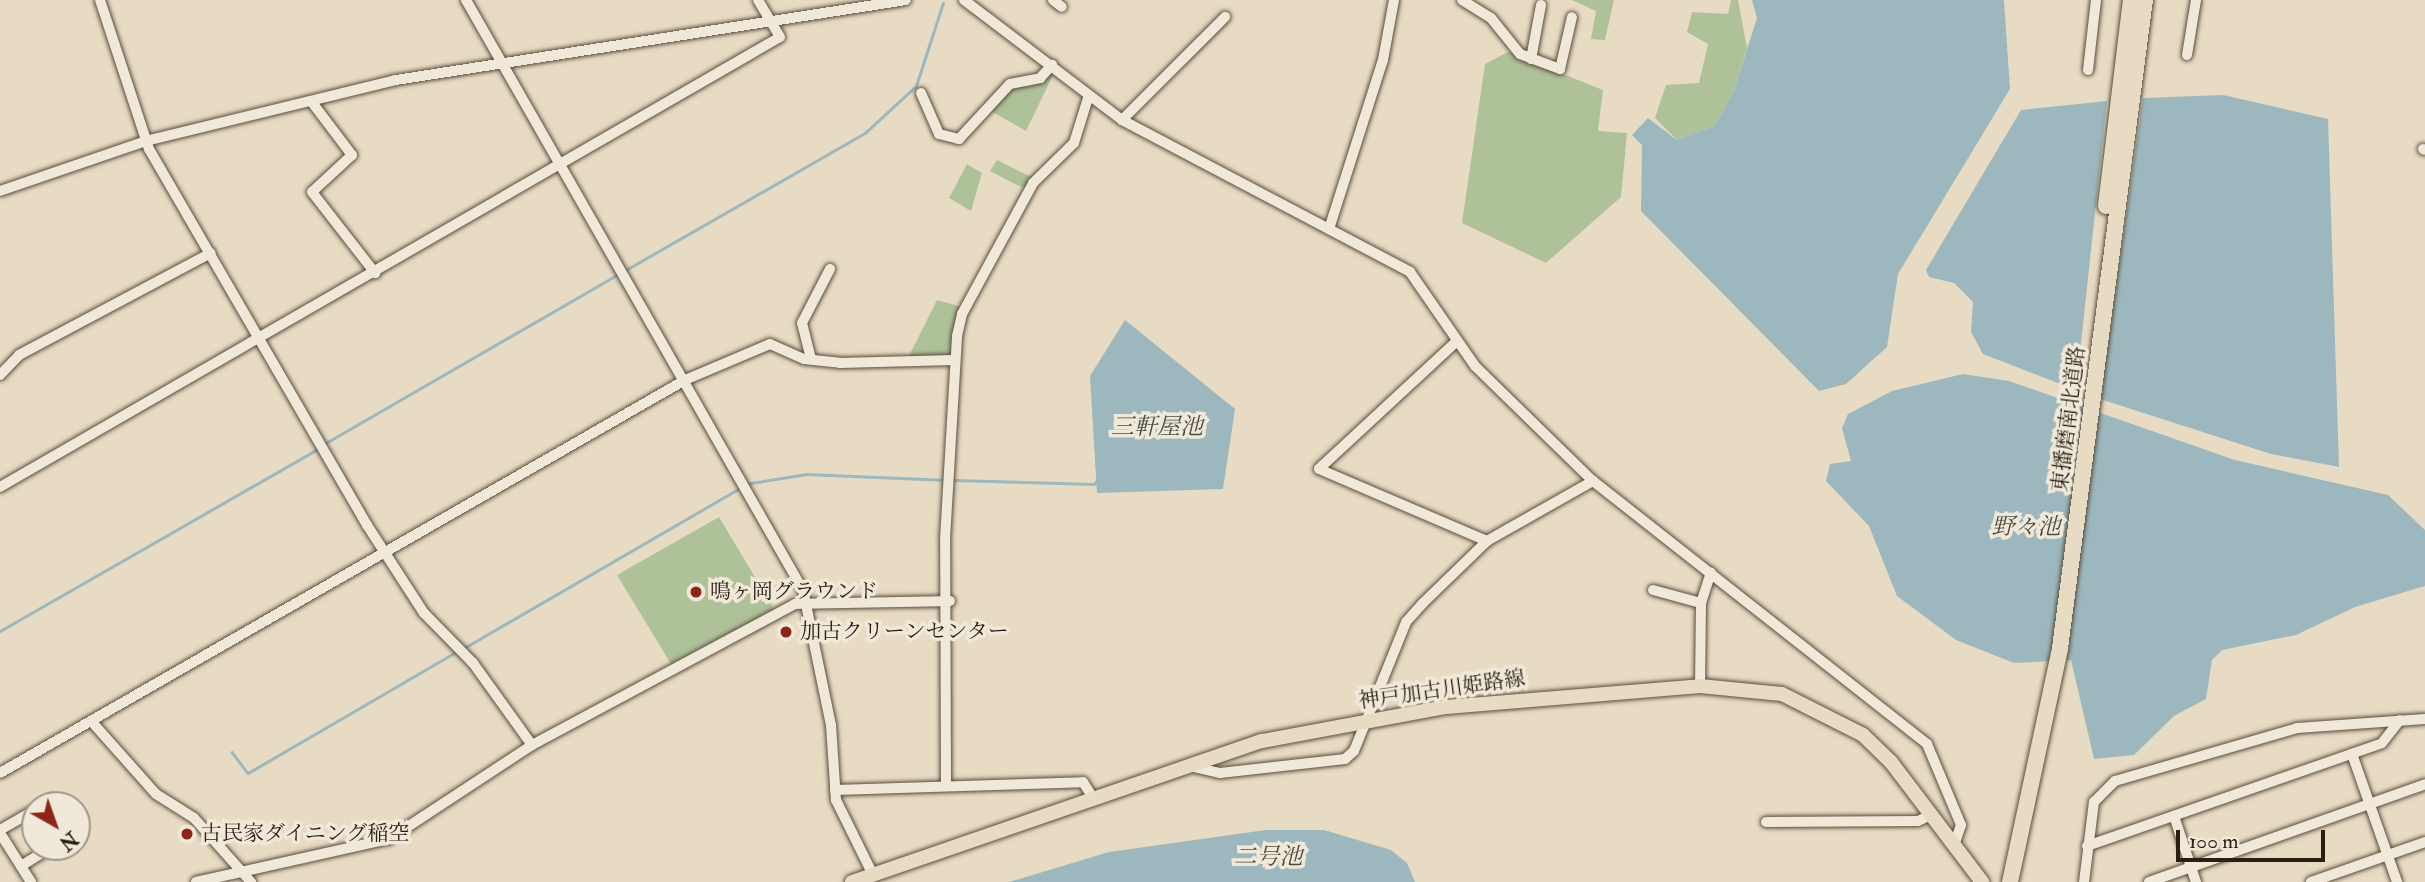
<!DOCTYPE html>
<meta charset="utf-8">
<style>
body{margin:0}
#map{position:relative;width:2425px;height:882px;overflow:hidden;background:#e8dbc3;font-family:"IM FELL Double Pica","Noto Serif JP",serif}
div>[style]{position:absolute}
.green>*{inset:0;background:#afc199}
.water>*{inset:0;background:#9cb8be}
.stream>*{height:2.5px;margin:-1.25px;padding:0 1.25px;transform-origin:1.25px;border-radius:1.25px;background:#9cb8be}
.roads{filter:drop-shadow(0 0 2px #584d3e) drop-shadow(0 0 2px #584d3e)}
.minor>*{height:10px;margin:-5px;padding:0 5px;transform-origin:5px;border-radius:5px;background:#f0e8d8}
.major>*{height:14px;margin:-7px;padding:0 7px;transform-origin:7px;border-radius:7px;background:#e8dbc3}
.highway>*{height:16px;margin:-8px;padding:0 8px;transform-origin:8px;border-radius:8px;background:#e8dbc3}
.dots>*{width:19px;height:19px;translate:-50% -50%;box-sizing:border-box;border:4px solid #f0e8d8;border-radius:50%}
span{translate:-50% -50%;white-space:nowrap;text-align:center;line-height:1.15;-webkit-text-stroke:7px #f0e8d8;paint-order:stroke}
.street-label{font-size:21px;color:#281e11}
.poi-label{font-size:21px;color:#281e11}
.left{translate:0 -50%;text-align:left}
.water-label{font-size:23px;color:#4b4c45;font-style:italic}
.north{position:absolute;left:21px;top:791px;width:70px;height:70px;box-sizing:border-box;background:#f0e8d8;border:2px solid #a09788;border-radius:50%;rotate:140deg;font-size:19px;font-weight:700;line-height:28px;text-align:center;color:#281e11}
.north::after{content:'';display:block;margin:auto;width:24px;height:32px;background:#8f2418;clip-path:polygon(50% 0,100% 100%,50% 72%,0 100%)}
.scale{position:absolute;left:2176px;top:830px;width:149px;height:32px;box-sizing:border-box;border:4px solid #281e11;border-top:0;padding-left:9px;font-size:21px;line-height:24px;white-space:nowrap;color:#281e11;-webkit-text-stroke:5px #f0e8d8;paint-order:stroke}
</style>
<div id="map">
<div class="green">
<i style="clip-path:polygon(1572px 0,1614px 0,1605px 40px,1591px 39px,1596px 11px)"></i>
<i style="clip-path:polygon(1731px 0,1738px 0,1747px 48px,1733px 93px,1714px 126px,1677px 140px,1655px 118px,1666px 85px,1699px 83px,1708px 44px,1687px 32px,1692px 12px,1728px 14px)"></i>
<i style="clip-path:polygon(1508px 52px,1603px 90px,1598px 131px,1627px 133px,1621px 197px,1546px 263px,1462px 223px,1485px 64px)"></i>
<i style="clip-path:polygon(1047px 74px,1053px 75px,1026px 131px,991px 111px,1007px 88px)"></i>
<i style="clip-path:polygon(997px 160px,1027px 175px,1035px 178px,1027px 188px,1017px 185px,990px 171px)"></i>
<i style="clip-path:polygon(967px 164px,982px 173px,971px 211px,949px 198px)"></i>
<i style="clip-path:polygon(937px 300px,962px 307px,951px 356px,909px 356px)"></i>
<i style="clip-path:polygon(719px 517px,774px 609px,671px 664px,617px 575px)"></i>
</div>
<div class="water">
<i style="clip-path:polygon(1752px 0,2004px 0,2010px 89px,1898px 274px,1887px 347px,1846px 384px,1819px 391px,1641px 211px,1642px 145px,1632px 135px,1648px 118px,1677px 140px,1714px 126px,1733px 93px,1757px 18px)"></i>
<i style="clip-path:polygon(2223px 95px,2328px 119px,2339px 467px,2271px 454px,2100px 399px,2143px 98px)"></i>
<i style="clip-path:polygon(2107px 101px,2076px 390px,1983px 354px,1971px 332px,1973px 302px,1954px 283px,1929px 277px,1926px 270px,2021px 110px)"></i>
<i style="clip-path:polygon(1125px 320px,1235px 409px,1223px 489px,1097px 493px,1090px 376px)"></i>
<i style="clip-path:polygon(1963px 374px,2009px 381px,2235px 460px,2388px 495px,2425px 530px,2425px 586px,2355px 607px,2296px 635px,2222px 650px,2212px 660px,2206px 699px,2174px 716px,2134px 755px,2094px 759px,2071px 660px,2014px 663px,1956px 640px,1897px 596px,1869px 526px,1826px 481px,1830px 464px,1851px 461px,1842px 428px,1848px 414px,1892px 391px)"></i>
<i style="clip-path:polygon(1266px 830px,1324px 830px,1391px 850px,1407px 863px,1415px 882px,1009px 882px,1109px 852px)"></i>
</div>
<div class="stream">
<i style="left:624px;top:271px;width:278px;rotate:-29.8deg"></i>
<i style="left:865px;top:133px;width:69px;rotate:-42.7deg"></i>
<i style="left:916px;top:86px;width:87px;rotate:-72deg"></i>
<i style="left:324px;top:444px;width:340px;rotate:-30deg"></i>
<i style="left:953px;top:480px;width:141px;rotate:1.6deg"></i>
<i style="left:1094px;top:484px;width:6px;rotate:-51deg"></i>
<i style="left:745px;top:484px;width:62px;rotate:-9.3deg"></i>
<i style="left:806px;top:474px;width:141px;rotate:2.4deg"></i>
<i style="left:0;top:631px;width:368px;rotate:-29.8deg"></i>
<i style="left:464px;top:648px;width:319px;rotate:-30.1deg"></i>
<i style="left:232px;top:752px;width:26px;rotate:53deg"></i>
<i style="left:248px;top:773px;width:243px;rotate:-30.2deg"></i>
</div>
<div class="roads">
<div class="minor">
<i style="left:100px;top:0;width:157px;rotate:71.8deg"></i>
<i style="left:149px;top:149px;width:435px;rotate:59.9deg"></i>
<i style="left:367px;top:525px;width:105px;rotate:57.1deg"></i>
<i style="left:424px;top:613px;width:70px;rotate:45.6deg"></i>
<i style="left:473px;top:663px;width:101px;rotate:54.3deg"></i>
<i style="left:466px;top:0;width:679px;rotate:60.27deg"></i>
<i style="left:803px;top:590px;width:138px;rotate:78.3deg"></i>
<i style="left:831px;top:725px;width:75px;rotate:86.2deg"></i>
<i style="left:836px;top:800px;width:84px;rotate:63.7deg"></i>
<i style="left:964px;top:0;width:198px;rotate:37.2deg"></i>
<i style="left:1122px;top:120px;width:326px;rotate:27.8deg"></i>
<i style="left:1410px;top:272px;width:114px;rotate:55.3deg"></i>
<i style="left:1475px;top:366px;width:165px;rotate:44.3deg"></i>
<i style="left:1593px;top:481px;width:425px;rotate:38.2deg"></i>
<i style="left:1927px;top:744px;width:88px;rotate:67.2deg"></i>
<i style="left:1961px;top:825px;width:21px;rotate:109deg"></i>
<i style="left:1053px;top:0;width:11px;rotate:38deg"></i>
<i style="left:1462px;top:0;width:34px;rotate:32deg"></i>
<i style="left:1491px;top:18px;width:46px;rotate:51.1deg"></i>
<i style="left:1520px;top:54px;width:43px;rotate:20.6deg"></i>
<i style="left:1560px;top:69px;width:53px;rotate:-77deg"></i>
<i style="left:2187px;top:55px;width:56px;rotate:-80.7deg"></i>
<i style="left:1531px;top:59px;width:55px;rotate:-79.5deg"></i>
<i style="left:2088px;top:70px;width:70px;rotate:-83.5deg"></i>
<i style="left:921px;top:93px;width:45px;rotate:66.3deg"></i>
<i style="left:939px;top:134px;width:21px;rotate:14deg"></i>
<i style="left:959px;top:139px;width:75px;rotate:-47.2deg"></i>
<i style="left:1010px;top:84px;width:31px;rotate:-11deg"></i>
<i style="left:1040px;top:78px;width:18px;rotate:-47deg"></i>
<i style="left:311px;top:101px;width:68px;rotate:52.8deg"></i>
<i style="left:352px;top:155px;width:54px;rotate:137.2deg"></i>
<i style="left:312px;top:192px;width:103px;rotate:52.1deg"></i>
<i style="left:1122px;top:120px;width:146px;rotate:-45deg"></i>
<i style="left:2423px;top:149px;width:2px;rotate:27deg"></i>
<i style="left:0;top:191px;width:154px;rotate:-18.9deg"></i>
<i style="left:146px;top:141px;width:257px;rotate:-13.7deg"></i>
<i style="left:396px;top:80px;width:516px;rotate:-8.91deg"></i>
<i style="left:1329px;top:229px;width:177px;rotate:-72.3deg"></i>
<i style="left:1383px;top:60px;width:61px;rotate:-79.6deg"></i>
<i style="left:1457px;top:341px;width:188px;rotate:137.2deg"></i>
<i style="left:1319px;top:469px;width:183px;rotate:23.2deg"></i>
<i style="left:811px;top:359px;width:37px;rotate:-104deg"></i>
<i style="left:802px;top:323px;width:61px;rotate:-62.6deg"></i>
<i style="left:0;top:375px;width:28px;rotate:-46deg"></i>
<i style="left:19px;top:355px;width:217px;rotate:-28deg"></i>
<i style="left:0;top:487px;width:900px;rotate:-29.98deg"></i>
<i style="left:780px;top:37px;width:43px;rotate:-120.7deg"></i>
<i style="left:1653px;top:590px;width:50px;rotate:15.2deg"></i>
<i style="left:1700px;top:686px;width:83px;rotate:-89.3deg"></i>
<i style="left:1701px;top:603px;width:32px;rotate:-72deg"></i>
<i style="left:92px;top:722px;width:96px;rotate:48.4deg"></i>
<i style="left:156px;top:794px;width:45px;rotate:32.3deg"></i>
<i style="left:194px;top:818px;width:86px;rotate:48.3deg"></i>
<i style="left:2352px;top:754px;width:136px;rotate:70.6deg"></i>
<i style="left:1189px;top:766px;width:32px;rotate:13deg"></i>
<i style="left:1220px;top:773px;width:126px;rotate:-6.4deg"></i>
<i style="left:1345px;top:759px;width:12px;rotate:-42deg"></i>
<i style="left:1354px;top:751px;width:139px;rotate:-68deg"></i>
<i style="left:1406px;top:622px;width:25px;rotate:-48deg"></i>
<i style="left:1423px;top:603px;width:89px;rotate:-44.1deg"></i>
<i style="left:1487px;top:541px;width:122px;rotate:-29.5deg"></i>
<i style="left:0;top:773px;width:790px;rotate:-29.84deg"></i>
<i style="left:685px;top:380px;width:92px;rotate:-23deg"></i>
<i style="left:770px;top:344px;width:37px;rotate:24deg"></i>
<i style="left:804px;top:359px;width:36px;rotate:6deg"></i>
<i style="left:840px;top:363px;width:114px;rotate:-1.5deg"></i>
<i style="left:946px;top:786px;width:247px;rotate:-90.2deg"></i>
<i style="left:945px;top:539px;width:203px;rotate:-86.6deg"></i>
<i style="left:957px;top:336px;width:23px;rotate:-77deg"></i>
<i style="left:962px;top:314px;width:149px;rotate:-61.5deg"></i>
<i style="left:1033px;top:183px;width:57px;rotate:-44.3deg"></i>
<i style="left:1074px;top:143px;width:47px;rotate:-72.7deg"></i>
<i style="left:835px;top:790px;width:248px;rotate:-1.8deg"></i>
<i style="left:1083px;top:782px;width:19px;rotate:58deg"></i>
<i style="left:2174px;top:816px;width:70px;rotate:71.6deg"></i>
<i style="left:1766px;top:822px;width:152px;rotate:-0.4deg"></i>
<i style="left:1918px;top:821px;width:14px;rotate:-25deg"></i>
<i style="left:0;top:830px;width:40px;rotate:-29.7deg"></i>
<i style="left:0;top:833px;width:58px;rotate:57.7deg"></i>
<i style="left:2087px;top:846px;width:312px;rotate:-19.2deg"></i>
<i style="left:2382px;top:743px;width:29px;rotate:-52deg"></i>
<i style="left:21px;top:866px;width:36px;rotate:-32deg"></i>
<i style="left:196px;top:882px;width:198px;rotate:-12.6deg"></i>
<i style="left:389px;top:839px;width:171px;rotate:-33.3deg"></i>
<i style="left:532px;top:745px;width:298px;rotate:-28.2deg"></i>
<i style="left:795px;top:604px;width:155px;rotate:-1.1deg"></i>
<i style="left:2084px;top:882px;width:81px;rotate:-82.9deg"></i>
<i style="left:2094px;top:802px;width:30px;rotate:-45deg"></i>
<i style="left:2115px;top:781px;width:190px;rotate:-16.2deg"></i>
<i style="left:2297px;top:728px;width:128px;rotate:-4deg"></i>
<i style="left:2149px;top:882px;width:293px;rotate:-19.5deg"></i>
<i style="left:2311px;top:882px;width:121px;rotate:-19.3deg"></i>
</div>
<div class="major">
<i style="left:852px;top:882px;width:434px;rotate:-19deg"></i>
<i style="left:1262px;top:741px;width:187px;rotate:-10.5deg"></i>
<i style="left:1446px;top:707px;width:255px;rotate:-4.7deg"></i>
<i style="left:1700px;top:686px;width:82px;rotate:5.6deg"></i>
<i style="left:1782px;top:694px;width:91px;rotate:26.8deg"></i>
<i style="left:1863px;top:735px;width:39px;rotate:44deg"></i>
<i style="left:1891px;top:762px;width:151px;rotate:52.8deg"></i>
</div>
<div class="highway">
<i style="left:2106px;top:206px;width:208px;rotate:-83.1deg"></i>
<i style="left:2010px;top:882px;width:239px;rotate:-77.9deg"></i>
<i style="left:2060px;top:648px;width:654px;rotate:-82.53deg"></i>
</div>
</div>
<div class="dots">
<i style="left:696px;top:592px;background:#8f2418"></i>
<i style="left:786px;top:632px;background:#8f2418"></i>
<i style="left:187px;top:834px;background:#8f2418"></i>
</div>
<div class="street-label">
<span style="left:2069px;top:419px;rotate:-83deg">東播磨南北道路</span>
<span style="left:1442px;top:690px;rotate:-8deg">神戸加古川姫路線</span>
</div>
<div class="poi-label">
<span class="left" style="left:710px;top:592px">鳴ヶ岡グラウンド</span>
<span class="left" style="left:800px;top:632px">加古クリーンセンター</span>
<span class="left" style="left:201px;top:834px">古民家ダイニング稲空</span>
</div>
<div class="water-label">
<span style="left:1157px;top:427px">三軒屋池</span>
<span style="left:2026px;top:527px">野々池</span>
<span style="left:1268px;top:857px">二号池</span>
</div>
<div class="north">N</div>
<div class="scale">100 m</div>
</div>
